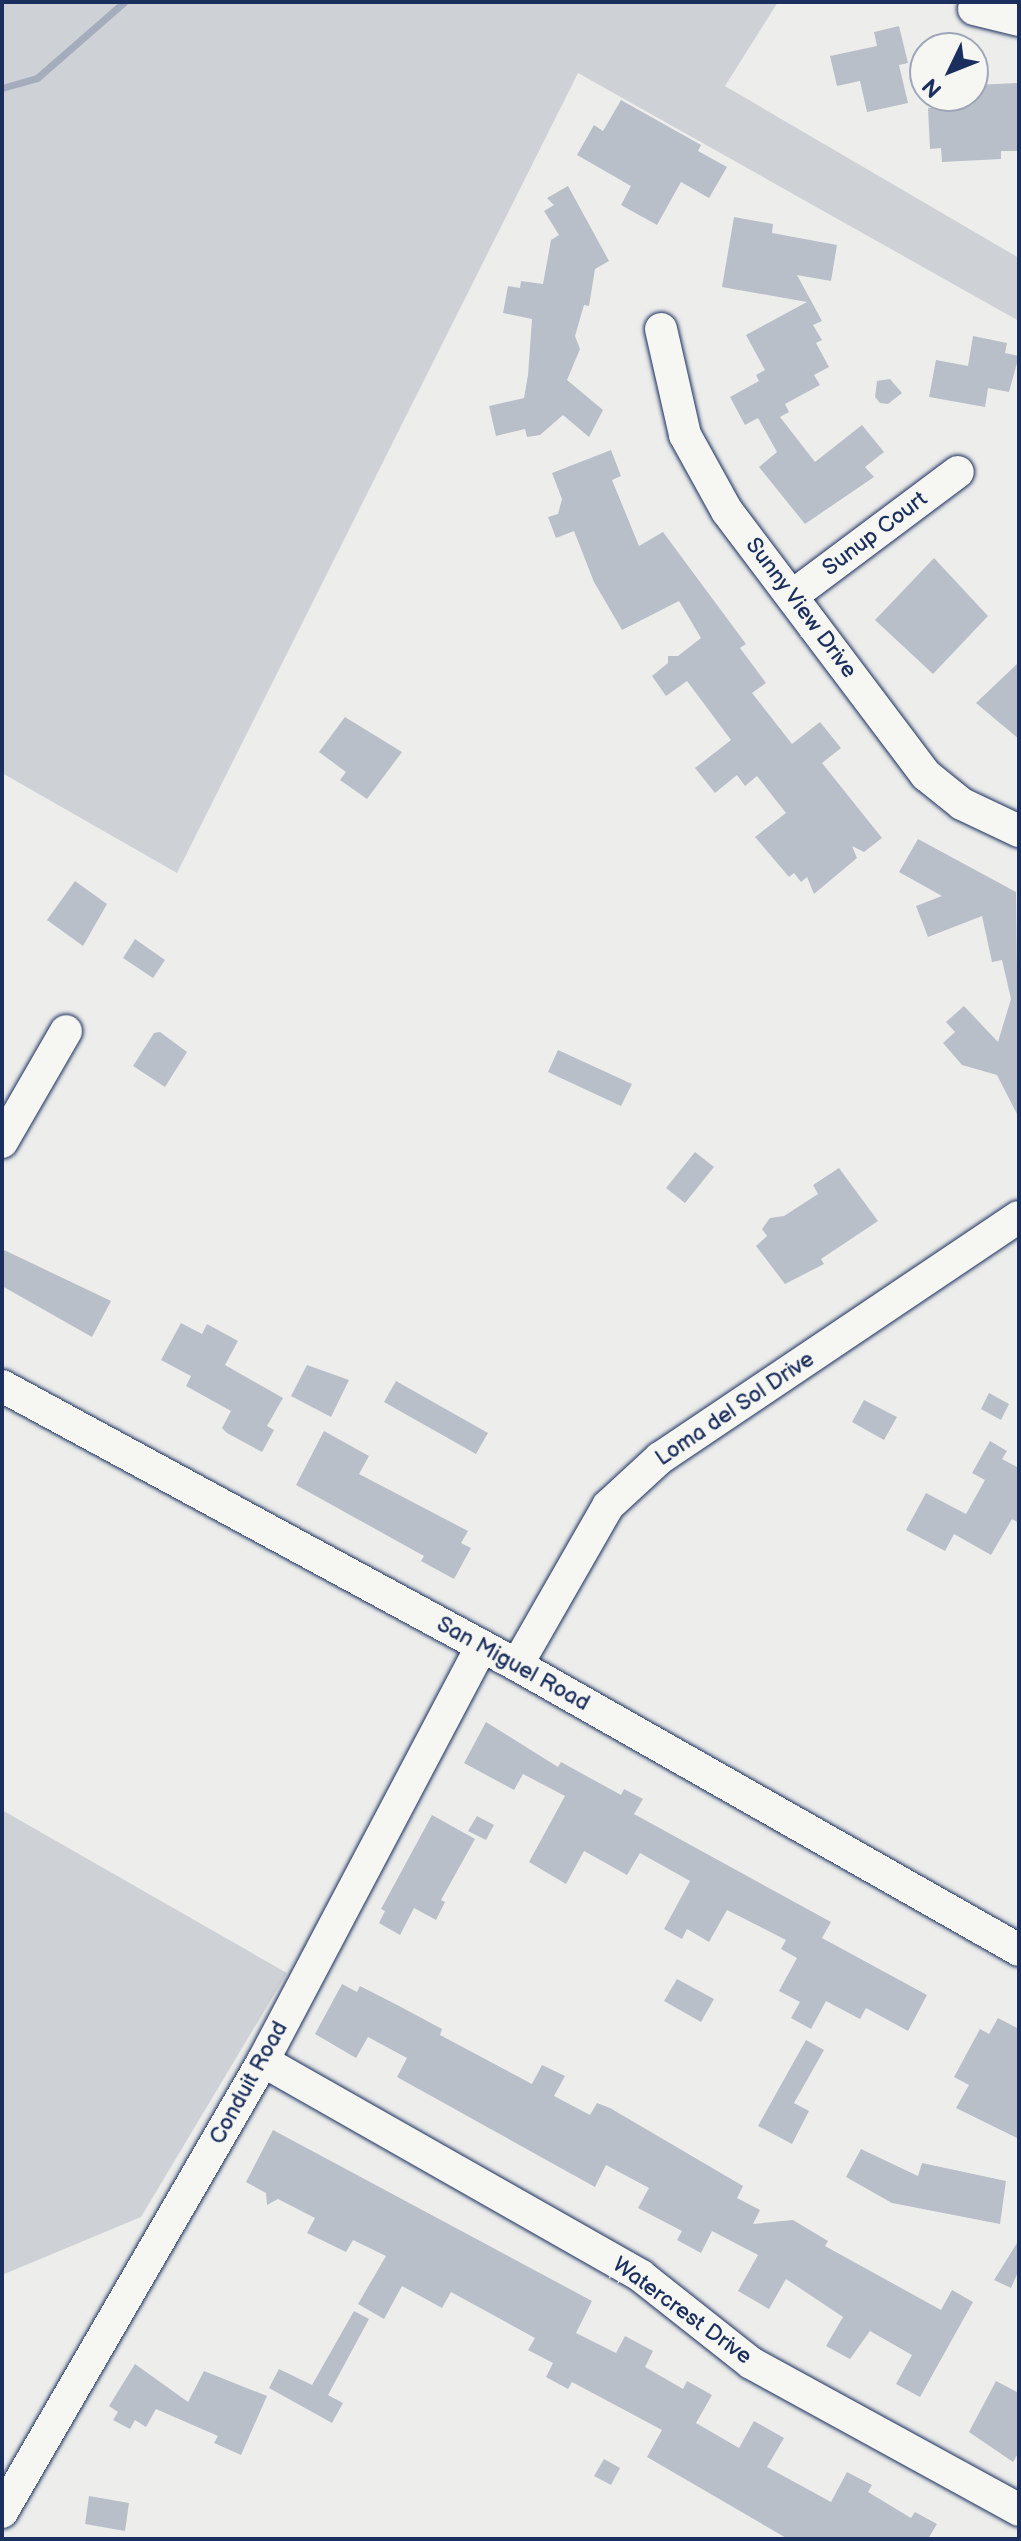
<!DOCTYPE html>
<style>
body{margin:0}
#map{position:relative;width:1021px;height:2541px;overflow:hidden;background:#edeeec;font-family:"Balsamiq Sans",sans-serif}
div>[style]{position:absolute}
.green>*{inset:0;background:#ced2d7}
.stream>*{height:7px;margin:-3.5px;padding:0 3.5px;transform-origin:3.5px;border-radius:3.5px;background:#a5acbc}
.building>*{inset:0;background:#b9bfc8}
.roads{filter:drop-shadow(0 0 2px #1b2f5e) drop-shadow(0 0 2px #1b2f5e)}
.minor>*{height:32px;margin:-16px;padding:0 16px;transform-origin:16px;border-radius:16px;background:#f6f6f2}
span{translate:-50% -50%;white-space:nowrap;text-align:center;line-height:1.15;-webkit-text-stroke:8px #f6f6f2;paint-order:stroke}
.street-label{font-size:22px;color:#1b2f5e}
.frame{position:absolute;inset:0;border:4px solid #1b2f5e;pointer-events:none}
.north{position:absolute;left:909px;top:32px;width:80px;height:80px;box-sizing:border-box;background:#f6f6f2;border:2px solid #9ea6b7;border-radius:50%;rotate:227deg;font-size:22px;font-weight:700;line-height:32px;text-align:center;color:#1b2f5e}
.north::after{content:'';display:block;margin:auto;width:28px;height:36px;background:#1b2f5e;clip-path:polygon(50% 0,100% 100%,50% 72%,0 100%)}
</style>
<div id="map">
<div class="green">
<i style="clip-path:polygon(2px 2px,778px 2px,725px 86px,1019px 258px,1019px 321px,578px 73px,177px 873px,2px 773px)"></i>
<i style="clip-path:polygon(2px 1810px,287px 1973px,141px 2217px,2px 2275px)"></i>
</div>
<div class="stream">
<i style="left:2px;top:88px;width:36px;rotate:-16deg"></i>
<i style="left:37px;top:78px;width:116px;rotate:-41.1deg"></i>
</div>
<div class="building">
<i style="clip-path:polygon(899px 26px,908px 63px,899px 65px,908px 103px,867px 112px,860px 81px,837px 86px,830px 56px,877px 46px,874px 32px)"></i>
<i style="clip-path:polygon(1019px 83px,1019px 151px,1001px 151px,1001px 159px,942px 162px,941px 148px,930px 149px,928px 108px,971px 106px,973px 85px)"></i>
<i style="clip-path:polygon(621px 100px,701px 145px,698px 151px,727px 167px,709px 198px,681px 182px,657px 225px,621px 205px,631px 186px,577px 155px,594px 125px,603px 131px)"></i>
<i style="clip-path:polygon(568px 186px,609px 261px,595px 269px,589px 306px,584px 305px,575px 336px,580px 349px,567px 380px,603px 410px,589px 437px,563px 415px,540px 435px,527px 437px,525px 429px,496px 436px,489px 406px,524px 398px,528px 375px,532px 319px,503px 313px,508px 286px,520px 288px,521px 281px,543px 284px,551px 240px,559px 235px,544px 211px,554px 205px,547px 198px)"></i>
<i style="clip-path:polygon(734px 217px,773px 224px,772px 233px,837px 245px,831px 281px,797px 275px,822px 321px,813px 325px,822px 340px,816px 343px,829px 367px,814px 375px,820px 385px,785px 404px,789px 412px,780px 417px,815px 462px,862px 425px,884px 452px,865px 467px,874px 477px,805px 524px,759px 467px,777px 452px,758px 418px,745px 425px,730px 397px,759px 381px,756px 375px,765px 370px,746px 335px,807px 302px,722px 287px)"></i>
<i style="clip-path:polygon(973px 336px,1007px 343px,1005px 353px,1019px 356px,1009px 392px,988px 388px,985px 407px,929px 397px,936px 360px,968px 366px)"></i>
<i style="clip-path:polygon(890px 379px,902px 393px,888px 404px,880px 403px,875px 397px,877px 381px)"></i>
<i style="clip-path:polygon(611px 450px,621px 476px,612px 480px,639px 546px,663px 532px,746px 644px,740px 648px,766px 683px,752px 693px,792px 744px,820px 722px,841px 748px,822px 763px,882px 838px,864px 852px,852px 846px,857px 858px,814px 894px,807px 877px,801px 882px,794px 873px,789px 877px,755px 837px,786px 813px,757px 776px,745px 786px,737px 775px,715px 793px,695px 768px,731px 740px,687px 681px,666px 696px,652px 676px,668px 663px,668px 656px,678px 656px,701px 638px,679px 601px,622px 630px,594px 582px,574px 531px,556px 538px,548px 517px,558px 514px,562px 499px,552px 473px)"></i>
<i style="clip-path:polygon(934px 558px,988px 616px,933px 674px,875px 620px)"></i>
<i style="clip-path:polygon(1019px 662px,1019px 739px,976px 703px)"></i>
<i style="clip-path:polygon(345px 717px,402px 752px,367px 799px,340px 780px,346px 772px,319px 752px)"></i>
<i style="clip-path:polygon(918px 839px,1016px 892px,1019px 1118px,997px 1075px,962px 1065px,943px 1043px,955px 1032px,946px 1022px,964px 1006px,998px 1042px,1011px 999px,1002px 960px,992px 962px,982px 916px,928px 937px,916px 906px,942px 896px,899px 872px)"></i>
<i style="clip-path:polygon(75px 881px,107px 904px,83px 946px,47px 920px)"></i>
<i style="clip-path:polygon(135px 939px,165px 960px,153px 978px,123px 958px)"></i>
<i style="clip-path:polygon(160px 1032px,187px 1052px,165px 1087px,133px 1066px,154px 1033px)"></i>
<i style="clip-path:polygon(558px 1050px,632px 1084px,621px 1106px,548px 1072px)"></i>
<i style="clip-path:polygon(695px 1152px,714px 1167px,685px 1203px,666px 1188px)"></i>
<i style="clip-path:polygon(839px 1168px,878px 1221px,821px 1259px,824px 1264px,785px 1284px,756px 1246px,767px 1236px,762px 1229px,770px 1218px,784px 1216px,818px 1194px,813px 1185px)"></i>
<i style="clip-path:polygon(2px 1249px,111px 1301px,92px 1337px,2px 1286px)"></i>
<i style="clip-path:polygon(181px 1323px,202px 1334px,207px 1324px,238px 1341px,225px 1365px,283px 1398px,267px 1426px,274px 1430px,262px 1452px,227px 1433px,222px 1428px,231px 1411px,186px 1386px,191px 1376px,161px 1360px)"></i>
<i style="clip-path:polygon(307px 1365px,349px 1380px,331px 1417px,291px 1396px)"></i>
<i style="clip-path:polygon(396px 1381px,488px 1433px,476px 1454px,384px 1402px)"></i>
<i style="clip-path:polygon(989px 1393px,1009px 1404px,1001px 1420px,981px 1409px)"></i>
<i style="clip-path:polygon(864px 1400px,897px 1417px,884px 1440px,852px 1422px)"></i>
<i style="clip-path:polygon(324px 1431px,369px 1456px,359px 1474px,468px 1531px,461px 1543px,471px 1548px,454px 1579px,421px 1561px,424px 1556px,296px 1485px)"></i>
<i style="clip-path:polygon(990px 1441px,1007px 1451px,1002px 1459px,1019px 1468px,1019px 1523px,1012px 1519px,991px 1555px,954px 1534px,945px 1551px,906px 1530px,926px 1493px,966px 1514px,985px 1480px,972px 1473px)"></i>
<i style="clip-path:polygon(486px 1722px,558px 1767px,561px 1762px,621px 1795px,624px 1789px,643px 1799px,634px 1814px,831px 1922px,822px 1938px,927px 1995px,908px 2031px,866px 2008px,860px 2019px,826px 2001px,811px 2029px,791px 2018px,800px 2002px,779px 1991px,797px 1958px,781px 1949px,786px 1940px,727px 1910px,709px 1942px,687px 1929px,682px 1939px,664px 1929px,690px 1881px,640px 1853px,627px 1875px,584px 1851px,566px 1884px,529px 1862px,565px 1796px,523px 1774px,514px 1790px,464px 1763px)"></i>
<i style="clip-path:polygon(432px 1815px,475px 1839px,441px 1900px,445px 1902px,436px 1920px,414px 1908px,400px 1935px,379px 1923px,385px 1911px,381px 1909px)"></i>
<i style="clip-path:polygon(477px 1816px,494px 1825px,486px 1840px,468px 1831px)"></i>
<i style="clip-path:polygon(677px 1979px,714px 1999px,701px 2022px,664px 2001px)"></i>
<i style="clip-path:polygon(342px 1984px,357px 1992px,360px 1986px,401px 2007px,442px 2029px,440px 2035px,532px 2084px,542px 2065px,565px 2076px,554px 2096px,590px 2115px,597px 2103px,610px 2108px,743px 2186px,737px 2198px,760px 2210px,753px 2224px,793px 2220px,828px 2241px,825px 2246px,941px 2310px,952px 2290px,973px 2302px,920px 2397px,896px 2384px,912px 2355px,870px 2331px,850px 2359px,826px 2346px,843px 2317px,786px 2279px,769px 2309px,738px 2291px,758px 2255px,712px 2231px,701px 2253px,677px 2240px,682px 2231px,638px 2208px,649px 2188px,606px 2165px,595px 2187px,397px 2077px,407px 2058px,368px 2037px,356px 2058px,315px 2034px)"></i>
<i style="clip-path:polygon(998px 2018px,1019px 2029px,1019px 2139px,956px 2108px,969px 2085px,954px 2077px,980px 2029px,989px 2034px)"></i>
<i style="clip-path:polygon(806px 2040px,824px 2050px,794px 2103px,809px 2111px,792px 2144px,758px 2126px)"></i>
<i style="clip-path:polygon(273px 2130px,592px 2301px,576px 2333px,616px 2353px,625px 2336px,653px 2351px,645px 2367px,683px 2389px,687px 2381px,712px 2395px,696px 2423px,739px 2448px,754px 2421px,784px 2438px,767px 2467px,831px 2502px,847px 2472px,872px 2485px,868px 2492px,911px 2518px,915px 2512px,937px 2524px,928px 2539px,788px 2539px,647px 2457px,662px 2430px,572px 2382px,568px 2389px,546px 2377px,553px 2363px,528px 2350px,535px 2338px,451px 2292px,442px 2308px,402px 2286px,384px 2319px,358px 2304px,386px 2256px,353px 2240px,346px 2252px,307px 2233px,315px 2218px,278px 2199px,267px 2205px,266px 2193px,246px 2182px)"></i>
<i style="clip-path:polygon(861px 2149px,918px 2176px,922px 2163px,1006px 2181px,1000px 2224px,892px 2203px,846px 2177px)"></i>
<i style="clip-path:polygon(1019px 2240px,1019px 2270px,1011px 2288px,994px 2280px)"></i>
<i style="clip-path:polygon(354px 2311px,369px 2319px,328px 2395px,343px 2403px,332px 2423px,269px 2388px,279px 2369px,312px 2385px)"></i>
<i style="clip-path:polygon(135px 2364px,188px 2402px,204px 2371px,267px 2396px,241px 2455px,214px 2443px,218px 2436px,156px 2409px,146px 2427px,135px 2420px,130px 2429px,113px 2420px,118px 2412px,109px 2406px)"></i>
<i style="clip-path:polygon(996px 2381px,1019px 2393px,1019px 2452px,1013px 2462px,969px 2432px)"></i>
<i style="clip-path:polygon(604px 2459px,620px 2468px,611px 2485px,594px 2476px)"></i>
<i style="clip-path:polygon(89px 2496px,129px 2503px,125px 2531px,85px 2524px)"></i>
</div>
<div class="roads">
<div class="minor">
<i style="left:974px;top:9px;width:46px;rotate:13.7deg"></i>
<i style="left:661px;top:329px;width:109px;rotate:77.2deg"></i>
<i style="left:685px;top:435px;width:87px;rotate:61.1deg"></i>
<i style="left:727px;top:511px;width:331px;rotate:53deg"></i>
<i style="left:926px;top:775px;width:46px;rotate:38.9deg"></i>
<i style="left:962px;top:804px;width:63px;rotate:25.3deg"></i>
<i style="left:792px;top:596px;width:207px;rotate:-36.8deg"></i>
<i style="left:2px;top:1142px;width:128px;rotate:-60deg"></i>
<i style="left:2px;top:1386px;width:586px;rotate:28.45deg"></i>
<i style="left:517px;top:1665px;width:577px;rotate:29.58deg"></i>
<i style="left:517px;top:1665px;width:183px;rotate:-60.2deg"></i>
<i style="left:608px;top:1506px;width:71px;rotate:-42.7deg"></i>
<i style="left:660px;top:1458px;width:432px;rotate:-33.9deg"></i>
<i style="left:263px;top:2061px;width:435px;rotate:29.6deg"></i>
<i style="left:641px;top:2276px;width:140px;rotate:38.3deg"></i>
<i style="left:751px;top:2363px;width:306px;rotate:28.7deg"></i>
<i style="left:2px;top:2512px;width:521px;rotate:-59.94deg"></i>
<i style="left:263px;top:2061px;width:469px;rotate:-62.2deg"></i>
</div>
</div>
<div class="street-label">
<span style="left:875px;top:534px;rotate:-37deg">Sunup Court</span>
<span style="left:801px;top:608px;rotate:53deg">Sunny View Drive</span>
<span style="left:735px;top:1409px;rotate:-34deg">Loma del Sol Drive</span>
<span style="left:513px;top:1664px;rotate:29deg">San Miguel Road</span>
<span style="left:249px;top:2083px;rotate:-61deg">Conduit Road</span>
<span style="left:682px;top:2311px;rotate:36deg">Watercrest Drive</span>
</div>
<div class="frame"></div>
<div class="north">N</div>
</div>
